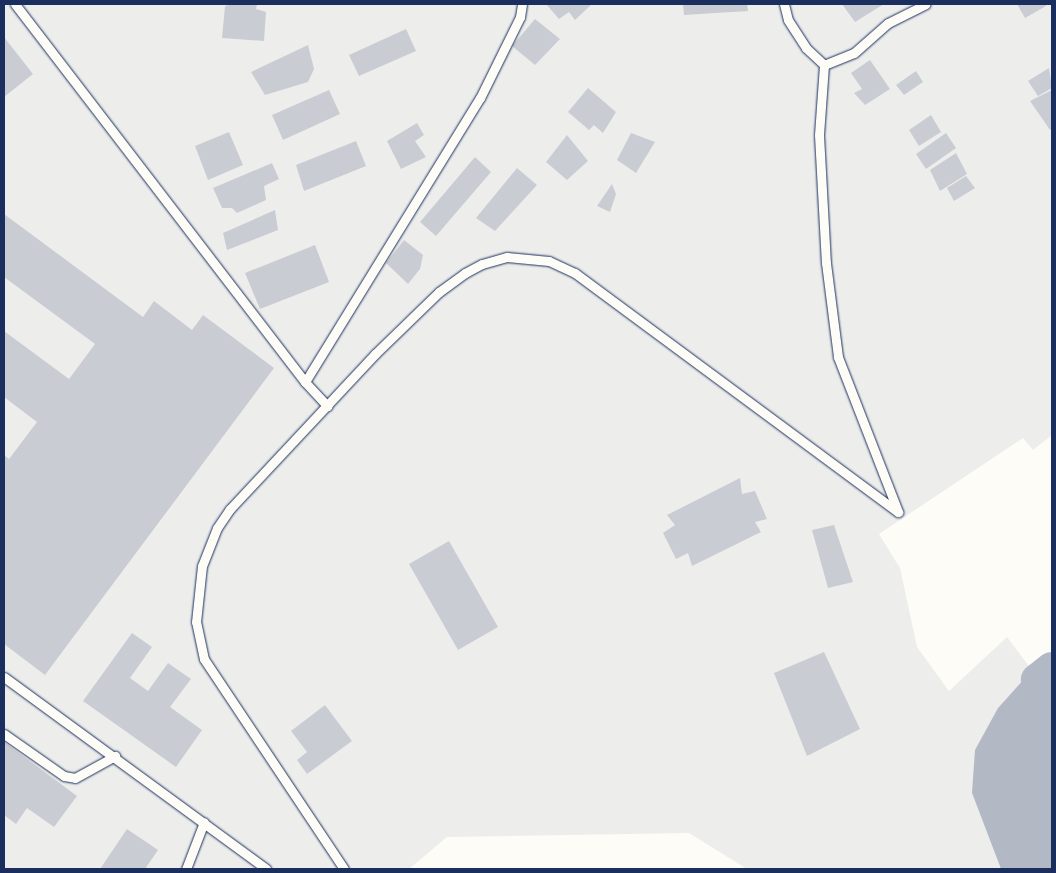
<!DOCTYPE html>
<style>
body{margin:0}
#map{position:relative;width:1056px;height:873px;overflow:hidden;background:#fdfcf7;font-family:Itim,sans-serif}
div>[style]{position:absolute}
.built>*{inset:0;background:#edeeec}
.water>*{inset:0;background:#b3b8c5}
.river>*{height:34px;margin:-17px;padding:0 17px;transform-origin:17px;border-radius:17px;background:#b3b8c5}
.building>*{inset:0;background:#c9ccd3}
.roads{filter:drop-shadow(0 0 1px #1b2f5e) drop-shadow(0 0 1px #1b2f5e)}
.service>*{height:9px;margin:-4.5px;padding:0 4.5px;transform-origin:4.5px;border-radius:4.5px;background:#fdfcf7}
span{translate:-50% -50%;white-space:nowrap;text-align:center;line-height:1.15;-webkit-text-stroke:4px #fdfcf7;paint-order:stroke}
.frame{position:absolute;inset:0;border:5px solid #1b2f5e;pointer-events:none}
</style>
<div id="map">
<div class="built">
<i style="clip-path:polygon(4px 4px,1052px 4px,1052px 435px,1033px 450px,1023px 438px,879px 534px,900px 568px,917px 647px,949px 691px,1007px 637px,1032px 670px,998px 708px,972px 793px,1001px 869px,747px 869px,689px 833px,447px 837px,409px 869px,4px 869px)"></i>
</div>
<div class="water">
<i style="clip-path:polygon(1032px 670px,1052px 700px,1052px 869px,1001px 869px,972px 793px,975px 750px,998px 708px)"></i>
</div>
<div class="river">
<i style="left:1052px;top:669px;width:18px;rotate:142deg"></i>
<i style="left:1038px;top:680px;width:35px;rotate:66deg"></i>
</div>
<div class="building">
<i style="clip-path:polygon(232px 4px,257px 4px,256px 9px,266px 12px,264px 41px,222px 38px,225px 6px)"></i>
<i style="clip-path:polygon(546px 4px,592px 4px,575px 20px,569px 12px,559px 19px)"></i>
<i style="clip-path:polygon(683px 4px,747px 4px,748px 11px,684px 15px)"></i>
<i style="clip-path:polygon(842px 4px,884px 4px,855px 22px)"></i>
<i style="clip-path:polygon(1017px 4px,1045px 4px,1046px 6px,1025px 18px)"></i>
<i style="clip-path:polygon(535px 19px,560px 39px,535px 65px,512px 46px)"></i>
<i style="clip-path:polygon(406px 29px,416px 51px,359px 76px,349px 55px)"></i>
<i style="clip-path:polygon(4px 37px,33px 74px,4px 97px)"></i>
<i style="clip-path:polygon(308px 45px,314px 69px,308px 82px,265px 95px,251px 72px)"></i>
<i style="clip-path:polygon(870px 60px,890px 89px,865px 105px,854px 93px,862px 89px,851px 73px)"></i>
<i style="clip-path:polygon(1049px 68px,1052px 88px,1038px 96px,1028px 81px)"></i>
<i style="clip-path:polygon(916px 71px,923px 82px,904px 95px,896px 85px)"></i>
<i style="clip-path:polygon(588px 88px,616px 112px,603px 133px,594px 125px,589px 130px,568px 112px)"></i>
<i style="clip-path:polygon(329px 90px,340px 114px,283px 140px,272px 115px)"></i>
<i style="clip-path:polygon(1052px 90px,1052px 128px,1050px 130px,1030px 101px)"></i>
<i style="clip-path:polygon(931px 115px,941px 132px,919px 146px,909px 130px)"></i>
<i style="clip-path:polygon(417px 123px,424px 135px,415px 141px,426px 157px,401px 169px,387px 141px)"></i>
<i style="clip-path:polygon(229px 132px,243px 165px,208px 180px,195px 146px)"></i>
<i style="clip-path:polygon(631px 133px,655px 142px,636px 173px,617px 160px)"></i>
<i style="clip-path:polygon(946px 133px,956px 148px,926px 169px,916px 154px)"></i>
<i style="clip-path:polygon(567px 135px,588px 161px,567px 180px,546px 162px)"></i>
<i style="clip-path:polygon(356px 141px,366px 166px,304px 191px,296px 165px)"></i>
<i style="clip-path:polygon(956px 153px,967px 174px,940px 191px,930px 170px)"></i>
<i style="clip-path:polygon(475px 157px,491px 172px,436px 236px,420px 222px)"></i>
<i style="clip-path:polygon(272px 163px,279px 179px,264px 186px,266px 200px,237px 213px,232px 208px,222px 208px,213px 188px)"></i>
<i style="clip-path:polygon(517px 168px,537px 185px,495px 231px,476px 218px)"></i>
<i style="clip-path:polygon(966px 176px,975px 188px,954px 201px,947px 188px)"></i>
<i style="clip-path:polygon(612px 184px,616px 194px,610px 212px,597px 206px)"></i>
<i style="clip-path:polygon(275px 210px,278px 230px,227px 250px,223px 233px)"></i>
<i style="clip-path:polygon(4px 214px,143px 317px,154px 301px,192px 330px,203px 315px,274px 368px,45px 675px,4px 644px,4px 455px,9px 459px,37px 422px,4px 397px,4px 331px,69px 379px,95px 344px,4px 277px)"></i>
<i style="clip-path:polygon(404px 240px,423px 255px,420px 269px,408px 284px,386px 263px)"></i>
<i style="clip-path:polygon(315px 245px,329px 282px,260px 309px,245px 273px)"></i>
<i style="clip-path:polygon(740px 478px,742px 494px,755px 491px,767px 519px,755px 522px,761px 532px,692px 566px,688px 553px,676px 559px,663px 533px,675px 525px,667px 515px)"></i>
<i style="clip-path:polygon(834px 525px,853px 582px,828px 588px,812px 530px)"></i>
<i style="clip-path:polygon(449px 541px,498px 627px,458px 650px,409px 564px)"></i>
<i style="clip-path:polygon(132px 633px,152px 647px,130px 678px,148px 691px,168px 663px,191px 679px,170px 707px,202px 730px,176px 767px,83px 701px)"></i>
<i style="clip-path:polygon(824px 652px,860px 729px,807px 756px,774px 673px)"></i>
<i style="clip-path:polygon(325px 705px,352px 741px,307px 774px,297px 760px,307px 752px,291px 731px)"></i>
<i style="clip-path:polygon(4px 742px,77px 796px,54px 827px,27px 808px,16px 824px,4px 815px)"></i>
<i style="clip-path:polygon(127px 829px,158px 850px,145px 869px,100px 869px)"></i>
</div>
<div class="roads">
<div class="service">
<i style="left:15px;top:4px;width:476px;rotate:52.5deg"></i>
<i style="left:305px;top:382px;width:33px;rotate:47deg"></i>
<i style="left:784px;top:4px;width:16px;rotate:76deg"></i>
<i style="left:788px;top:20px;width:33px;rotate:57deg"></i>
<i style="left:806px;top:48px;width:25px;rotate:43deg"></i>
<i style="left:824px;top:65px;width:32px;rotate:-22deg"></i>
<i style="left:854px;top:53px;width:45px;rotate:-41.4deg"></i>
<i style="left:888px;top:23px;width:42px;rotate:-26.6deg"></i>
<i style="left:824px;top:65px;width:70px;rotate:94.1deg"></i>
<i style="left:819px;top:135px;width:128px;rotate:86.9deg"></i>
<i style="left:826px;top:263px;width:95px;rotate:82.7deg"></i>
<i style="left:838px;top:357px;width:166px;rotate:68.8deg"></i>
<i style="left:305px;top:382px;width:334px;rotate:-58.4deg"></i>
<i style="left:480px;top:98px;width:90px;rotate:-63.7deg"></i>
<i style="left:520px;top:17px;width:13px;rotate:-81deg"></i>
<i style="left:4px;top:677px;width:325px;rotate:36.2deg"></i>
<i style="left:4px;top:734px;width:73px;rotate:35deg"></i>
<i style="left:64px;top:776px;width:11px;rotate:10deg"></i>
<i style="left:75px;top:778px;width:46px;rotate:-28.8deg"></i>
<i style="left:186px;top:869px;width:50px;rotate:-69deg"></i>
<i style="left:344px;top:869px;width:252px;rotate:-123.7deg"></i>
<i style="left:204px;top:659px;width:38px;rotate:-102deg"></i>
<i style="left:196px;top:622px;width:56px;rotate:-83.9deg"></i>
<i style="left:202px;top:566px;width:41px;rotate:-68.5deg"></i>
<i style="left:217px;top:528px;width:23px;rotate:-56deg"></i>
<i style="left:230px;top:509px;width:212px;rotate:-46.9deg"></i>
<i style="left:375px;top:354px;width:89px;rotate:-44.1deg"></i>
<i style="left:439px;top:292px;width:32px;rotate:-36deg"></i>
<i style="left:465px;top:273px;width:19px;rotate:-28deg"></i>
<i style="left:482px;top:264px;width:26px;rotate:-16deg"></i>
<i style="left:507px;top:257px;width:42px;rotate:5.4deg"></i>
<i style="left:549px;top:261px;width:29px;rotate:25deg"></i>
<i style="left:575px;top:273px;width:402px;rotate:36.5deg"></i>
</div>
</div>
<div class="frame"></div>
</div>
